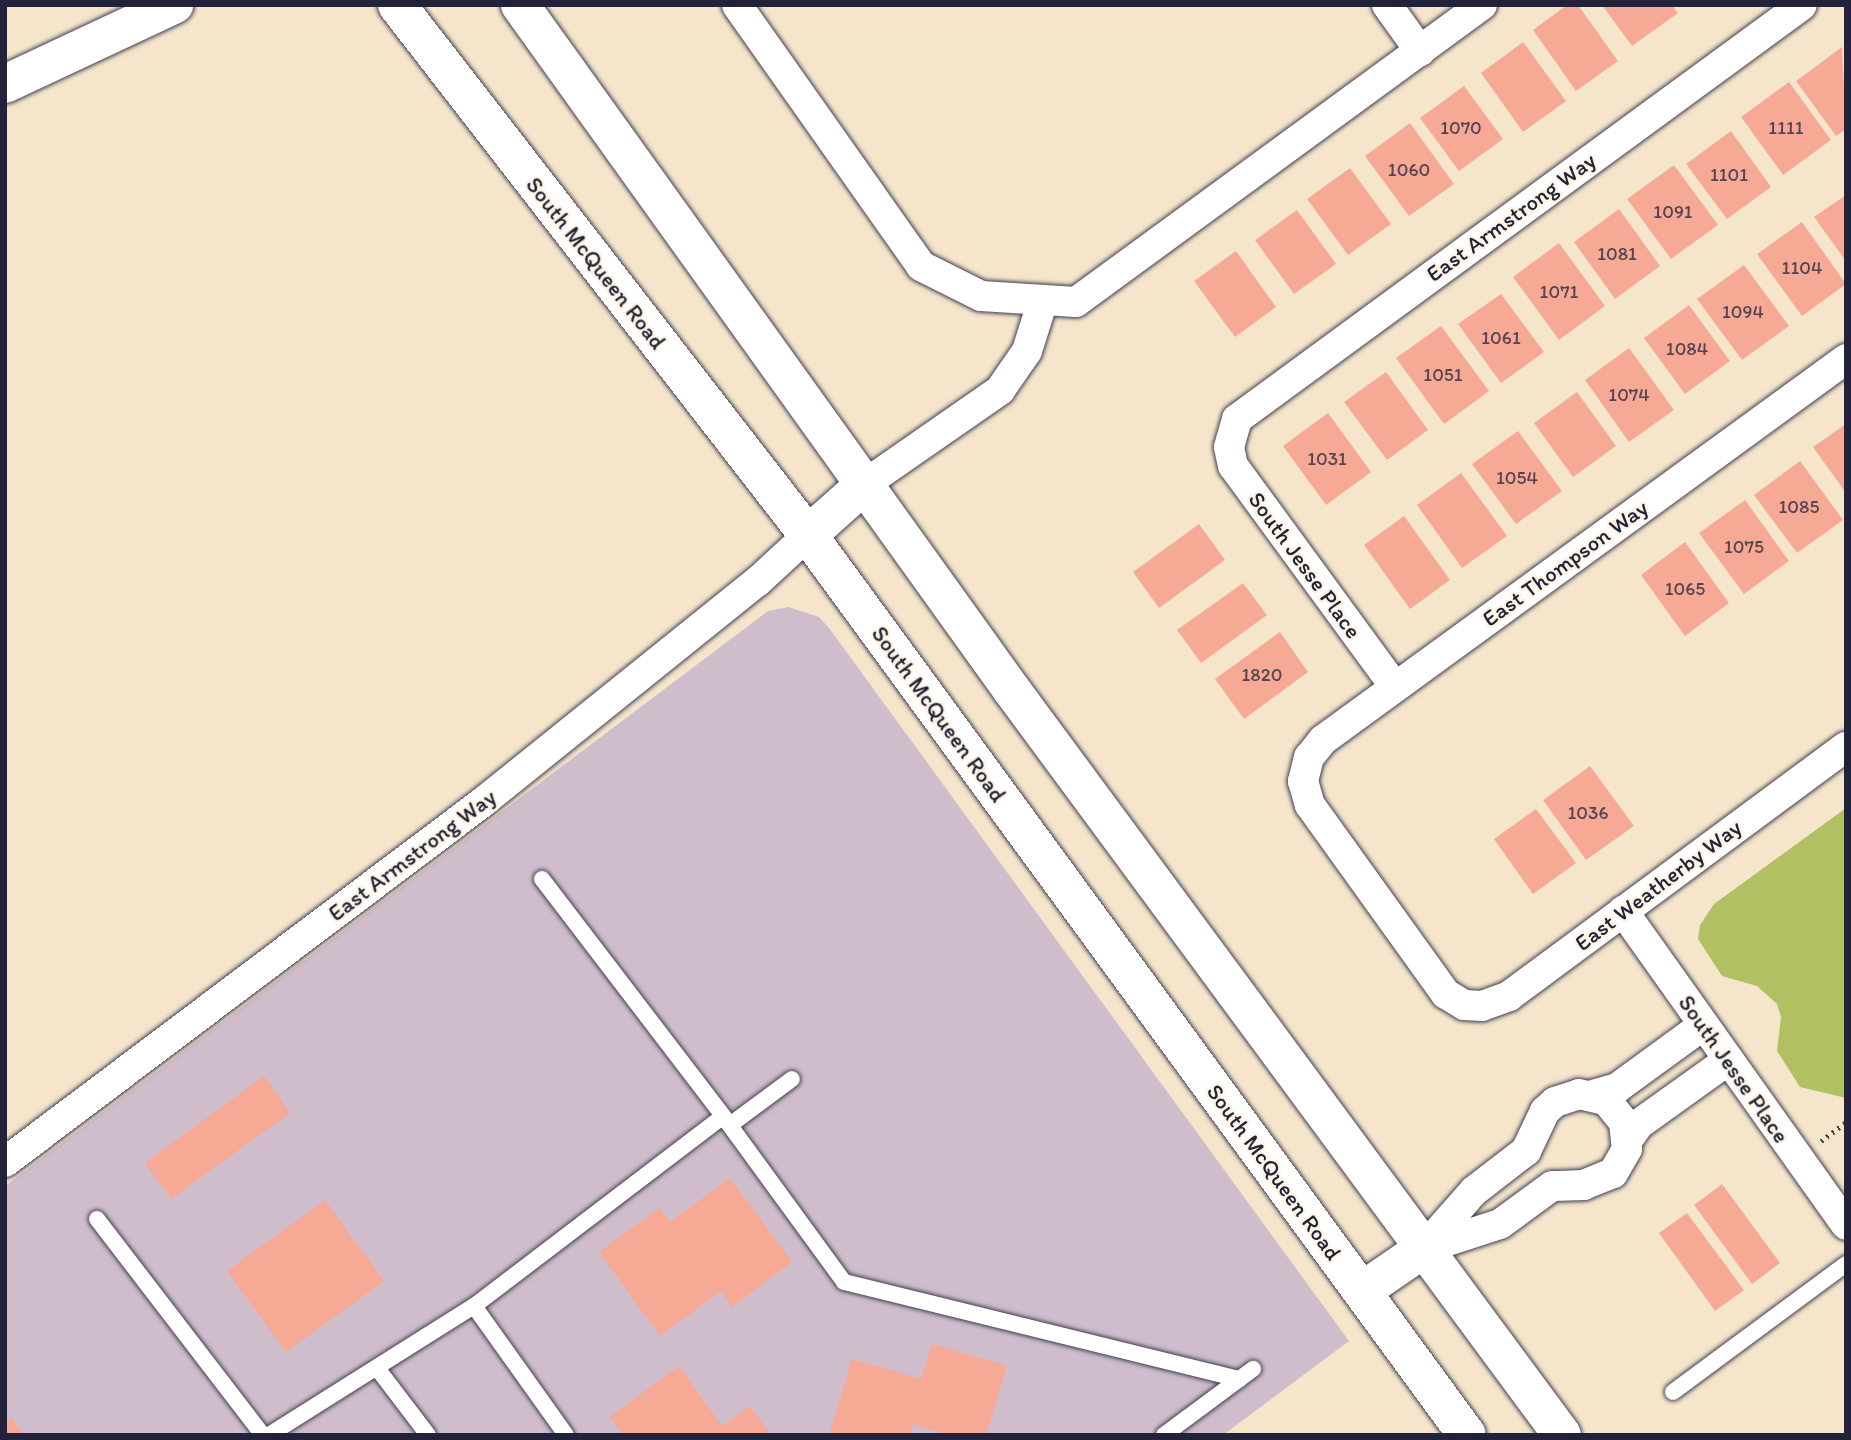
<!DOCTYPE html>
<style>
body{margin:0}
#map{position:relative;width:1851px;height:1440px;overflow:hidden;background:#f5e6cb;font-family:Itim,sans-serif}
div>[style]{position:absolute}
.industrial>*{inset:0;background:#d0bdcc}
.green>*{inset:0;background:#b1c063}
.building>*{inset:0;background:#f6a995}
.path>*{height:4.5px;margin-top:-2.25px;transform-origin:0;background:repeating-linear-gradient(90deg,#423f51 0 2px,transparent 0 7px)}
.roads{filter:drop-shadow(0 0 2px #423f51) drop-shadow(0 0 2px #423f51)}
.lane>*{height:16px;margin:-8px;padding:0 8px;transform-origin:8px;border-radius:8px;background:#fff}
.street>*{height:30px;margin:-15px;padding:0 15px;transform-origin:15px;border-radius:15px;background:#fff}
.secondary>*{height:38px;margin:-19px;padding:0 19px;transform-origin:19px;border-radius:19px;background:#fff}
.highway>*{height:38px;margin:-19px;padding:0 19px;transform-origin:19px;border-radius:19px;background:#fff}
span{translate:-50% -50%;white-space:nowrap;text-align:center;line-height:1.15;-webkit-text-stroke:5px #fcf5e5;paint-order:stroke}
.number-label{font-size:19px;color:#574452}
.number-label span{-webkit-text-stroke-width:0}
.street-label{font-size:23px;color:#22223b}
.frame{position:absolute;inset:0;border:7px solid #22223b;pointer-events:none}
</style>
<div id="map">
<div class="industrial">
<i style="clip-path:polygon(788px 607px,819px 617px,829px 628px,1349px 1341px,1223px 1435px,5px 1435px,5px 1186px,768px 611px)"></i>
</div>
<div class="green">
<i style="clip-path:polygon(1846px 808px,1846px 1098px,1800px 1087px,1777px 1051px,1781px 1017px,1777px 1004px,1757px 986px,1722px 976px,1698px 939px,1700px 925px,1714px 904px)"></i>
</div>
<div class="building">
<i style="clip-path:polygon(1567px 5px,1578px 5px,1618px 61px,1576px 91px,1533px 30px)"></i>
<i style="clip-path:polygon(1602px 5px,1672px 5px,1678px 13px,1632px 46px)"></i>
<i style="clip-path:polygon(1523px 42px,1566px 101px,1523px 132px,1481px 73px)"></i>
<i style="clip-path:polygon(1842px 47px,1846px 129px,1836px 136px,1796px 81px)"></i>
<i style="clip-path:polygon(1789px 82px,1831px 140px,1783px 175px,1741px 117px)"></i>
<i style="clip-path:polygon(1464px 86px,1503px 139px,1459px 171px,1420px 118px)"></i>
<i style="clip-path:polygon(1410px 123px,1454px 184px,1409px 216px,1365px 156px)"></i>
<i style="clip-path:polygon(1731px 131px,1771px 187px,1727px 219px,1686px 164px)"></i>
<i style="clip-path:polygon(1674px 165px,1718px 225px,1671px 259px,1627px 199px)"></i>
<i style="clip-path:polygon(1350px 168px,1391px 224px,1348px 255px,1307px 199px)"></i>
<i style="clip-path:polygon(1846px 195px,1846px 261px,1814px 217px)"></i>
<i style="clip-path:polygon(1619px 209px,1660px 266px,1615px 299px,1574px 242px)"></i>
<i style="clip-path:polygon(1297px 210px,1336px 264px,1294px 294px,1255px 240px)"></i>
<i style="clip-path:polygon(1802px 222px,1846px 284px,1802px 316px,1757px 254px)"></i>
<i style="clip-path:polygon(1559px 243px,1605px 306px,1559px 340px,1513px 277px)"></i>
<i style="clip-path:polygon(1236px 251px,1276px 307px,1235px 337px,1194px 281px)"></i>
<i style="clip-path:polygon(1744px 265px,1789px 326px,1742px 360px,1697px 299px)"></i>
<i style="clip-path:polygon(1501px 294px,1544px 352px,1501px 383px,1458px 324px)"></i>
<i style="clip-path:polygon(1689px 305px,1730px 361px,1685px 394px,1644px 338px)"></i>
<i style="clip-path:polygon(1441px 326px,1489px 391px,1444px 424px,1396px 358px)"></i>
<i style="clip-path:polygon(1629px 348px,1674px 410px,1629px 442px,1585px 380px)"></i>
<i style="clip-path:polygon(1386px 372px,1428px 430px,1387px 460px,1344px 402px)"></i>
<i style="clip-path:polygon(1577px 392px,1616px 446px,1573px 477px,1534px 423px)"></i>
<i style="clip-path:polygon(1328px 413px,1371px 472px,1326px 505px,1283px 446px)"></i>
<i style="clip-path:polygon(1846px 424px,1846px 493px,1813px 447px)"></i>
<i style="clip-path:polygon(1518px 431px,1562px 491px,1516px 524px,1472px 464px)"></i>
<i style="clip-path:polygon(1800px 461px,1843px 520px,1797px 553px,1754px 495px)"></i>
<i style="clip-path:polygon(1461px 473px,1507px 536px,1462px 568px,1417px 505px)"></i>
<i style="clip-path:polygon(1745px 500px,1789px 561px,1744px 594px,1699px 533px)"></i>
<i style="clip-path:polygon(1404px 516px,1450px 580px,1410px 609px,1364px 545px)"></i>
<i style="clip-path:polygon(1199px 524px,1225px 560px,1159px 608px,1133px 572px)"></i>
<i style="clip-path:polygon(1685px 542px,1729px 603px,1685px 636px,1641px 575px)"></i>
<i style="clip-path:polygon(1243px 583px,1267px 615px,1201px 663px,1177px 630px)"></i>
<i style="clip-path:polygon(1280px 632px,1308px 672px,1244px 719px,1215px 679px)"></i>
<i style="clip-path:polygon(1590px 766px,1634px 826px,1586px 860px,1543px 800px)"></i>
<i style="clip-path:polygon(1536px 809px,1576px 863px,1533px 894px,1494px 839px)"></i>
<i style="clip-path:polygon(264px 1076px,290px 1113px,171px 1199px,145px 1163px)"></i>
<i style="clip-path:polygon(730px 1178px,792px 1262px,732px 1307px,721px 1291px,660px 1336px,599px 1252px,659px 1208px,670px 1222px)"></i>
<i style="clip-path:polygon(1722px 1184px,1780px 1263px,1752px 1284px,1694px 1205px)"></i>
<i style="clip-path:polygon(325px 1200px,384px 1281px,286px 1352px,227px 1271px)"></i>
<i style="clip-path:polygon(1687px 1213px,1744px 1290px,1715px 1311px,1659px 1233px)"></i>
<i style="clip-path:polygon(932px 1344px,1007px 1366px,986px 1435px,948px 1435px,913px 1424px,910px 1435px,829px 1435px,852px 1359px,921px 1379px)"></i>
<i style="clip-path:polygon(679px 1366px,722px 1426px,750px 1406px,771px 1435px,623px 1435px,610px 1417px)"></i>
<i style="clip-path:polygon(11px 1418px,24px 1435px,5px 1435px,5px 1422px)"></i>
</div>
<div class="path">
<i style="left:1821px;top:1141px;width:31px;rotate:-37deg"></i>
</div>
<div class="roads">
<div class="lane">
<i style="left:542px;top:879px;width:298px;rotate:52.6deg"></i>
<i style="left:730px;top:1125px;width:77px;rotate:-36.6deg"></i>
<i style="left:97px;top:1219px;width:272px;rotate:52.5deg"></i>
<i style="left:474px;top:1306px;width:158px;rotate:54.5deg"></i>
<i style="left:377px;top:1368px;width:84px;rotate:52.7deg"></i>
<i style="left:1673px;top:1392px;width:215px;rotate:-36.5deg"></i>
<i style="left:269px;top:1435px;width:242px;rotate:-32.2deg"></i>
<i style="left:474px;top:1306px;width:313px;rotate:-37.3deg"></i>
<i style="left:723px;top:1116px;width:205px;rotate:53.9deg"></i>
<i style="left:844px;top:1282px;width:407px;rotate:13.8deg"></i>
<i style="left:1164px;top:1435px;width:111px;rotate:-36.6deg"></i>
</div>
<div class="street">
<i style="left:737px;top:5px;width:319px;rotate:54.8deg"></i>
<i style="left:921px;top:266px;width:67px;rotate:26.6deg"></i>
<i style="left:981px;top:296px;width:95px;rotate:3.6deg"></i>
<i style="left:1076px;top:302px;width:503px;rotate:-36.19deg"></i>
<i style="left:1387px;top:5px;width:57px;rotate:54.3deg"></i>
<i style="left:1846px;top:359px;width:647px;rotate:143.93deg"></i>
<i style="left:1323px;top:740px;width:22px;rotate:129deg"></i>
<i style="left:1309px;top:757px;width:25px;rotate:104deg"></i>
<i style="left:1303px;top:781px;width:25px;rotate:74deg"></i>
<i style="left:1310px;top:805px;width:233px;rotate:54.3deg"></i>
<i style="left:1446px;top:994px;width:21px;rotate:31deg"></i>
<i style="left:1464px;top:1005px;width:18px;rotate:3deg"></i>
<i style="left:1482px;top:1006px;width:29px;rotate:-20deg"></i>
<i style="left:1509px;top:996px;width:419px;rotate:-36.5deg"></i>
<i style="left:865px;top:484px;width:165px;rotate:-34.8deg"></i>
<i style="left:1000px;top:390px;width:47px;rotate:-55.3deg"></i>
<i style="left:1027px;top:351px;width:53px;rotate:-72.6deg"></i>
<i style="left:1395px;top:687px;width:274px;rotate:-126.2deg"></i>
<i style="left:1233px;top:466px;width:19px;rotate:-102deg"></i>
<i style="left:1229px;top:447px;width:29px;rotate:-74deg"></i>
<i style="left:1237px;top:419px;width:700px;rotate:-36.23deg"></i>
<i style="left:1623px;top:911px;width:385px;rotate:54.6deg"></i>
<i style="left:1579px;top:1094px;width:28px;rotate:13deg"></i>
<i style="left:1606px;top:1100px;width:28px;rotate:51deg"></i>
<i style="left:1624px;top:1122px;width:27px;rotate:84deg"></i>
<i style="left:1627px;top:1149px;width:28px;rotate:120deg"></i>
<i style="left:1613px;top:1173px;width:31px;rotate:158deg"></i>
<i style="left:1584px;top:1185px;width:32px;rotate:178deg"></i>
<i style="left:1552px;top:1186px;width:64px;rotate:143.8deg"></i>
<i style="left:1500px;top:1224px;width:81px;rotate:162deg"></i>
<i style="left:1423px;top:1249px;width:77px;rotate:-48.7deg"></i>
<i style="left:1474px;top:1191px;width:66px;rotate:-37.6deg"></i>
<i style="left:1526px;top:1151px;width:44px;rotate:-64.6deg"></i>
<i style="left:1545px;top:1111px;width:13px;rotate:-42deg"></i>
<i style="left:1555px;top:1102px;width:25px;rotate:-18deg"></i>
<i style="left:1593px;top:1095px;width:25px;rotate:-16deg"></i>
<i style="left:1617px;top:1088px;width:105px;rotate:-36.1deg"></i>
<i style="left:1627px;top:1141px;width:21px;rotate:-55deg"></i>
<i style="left:1639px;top:1124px;width:108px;rotate:-35.6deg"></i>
<i style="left:5px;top:1162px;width:598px;rotate:-36.98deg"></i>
<i style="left:483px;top:802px;width:351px;rotate:-38.8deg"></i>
<i style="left:757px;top:582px;width:69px;rotate:-42.7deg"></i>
</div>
<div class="secondary">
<i style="left:397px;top:5px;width:671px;rotate:52.21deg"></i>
<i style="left:808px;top:535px;width:1115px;rotate:53.79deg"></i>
<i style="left:520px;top:5px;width:842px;rotate:54.33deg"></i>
<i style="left:1011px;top:689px;width:927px;rotate:53.55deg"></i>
<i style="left:808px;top:535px;width:76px;rotate:-41.8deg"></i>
<i style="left:1362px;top:1291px;width:74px;rotate:-34.5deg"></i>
</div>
<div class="highway">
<i style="left:5px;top:84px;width:187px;rotate:-25.1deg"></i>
</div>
</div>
<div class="number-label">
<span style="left:1461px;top:128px">1070</span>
<span style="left:1786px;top:128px">1111</span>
<span style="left:1409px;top:170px">1060</span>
<span style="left:1729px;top:175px">1101</span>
<span style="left:1673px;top:212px">1091</span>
<span style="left:1617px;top:254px">1081</span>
<span style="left:1802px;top:268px">1104</span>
<span style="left:1559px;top:292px">1071</span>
<span style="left:1743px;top:312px">1094</span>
<span style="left:1501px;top:338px">1061</span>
<span style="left:1687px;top:349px">1084</span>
<span style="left:1443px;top:375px">1051</span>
<span style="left:1629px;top:395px">1074</span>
<span style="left:1327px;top:459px">1031</span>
<span style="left:1517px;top:478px">1054</span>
<span style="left:1799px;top:507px">1085</span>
<span style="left:1744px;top:547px">1075</span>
<span style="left:1685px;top:589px">1065</span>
<span style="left:1262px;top:675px">1820</span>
<span style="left:1588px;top:813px">1036</span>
</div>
<div class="street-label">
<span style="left:1511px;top:217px;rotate:-36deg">East Armstrong Way</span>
<span style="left:596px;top:263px;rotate:52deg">South McQueen Road</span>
<span style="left:1565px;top:563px;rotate:-36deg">East Thompson Way</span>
<span style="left:1305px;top:565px;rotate:54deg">South Jesse Place</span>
<span style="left:939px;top:714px;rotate:54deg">South McQueen Road</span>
<span style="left:412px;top:855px;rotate:-37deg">East Armstrong Way</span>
<span style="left:1658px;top:885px;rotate:-37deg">East Weatherby Way</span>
<span style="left:1734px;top:1069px;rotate:55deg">South Jesse Place</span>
<span style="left:1274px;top:1172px;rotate:54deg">South McQueen Road</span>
</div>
<div class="frame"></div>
</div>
